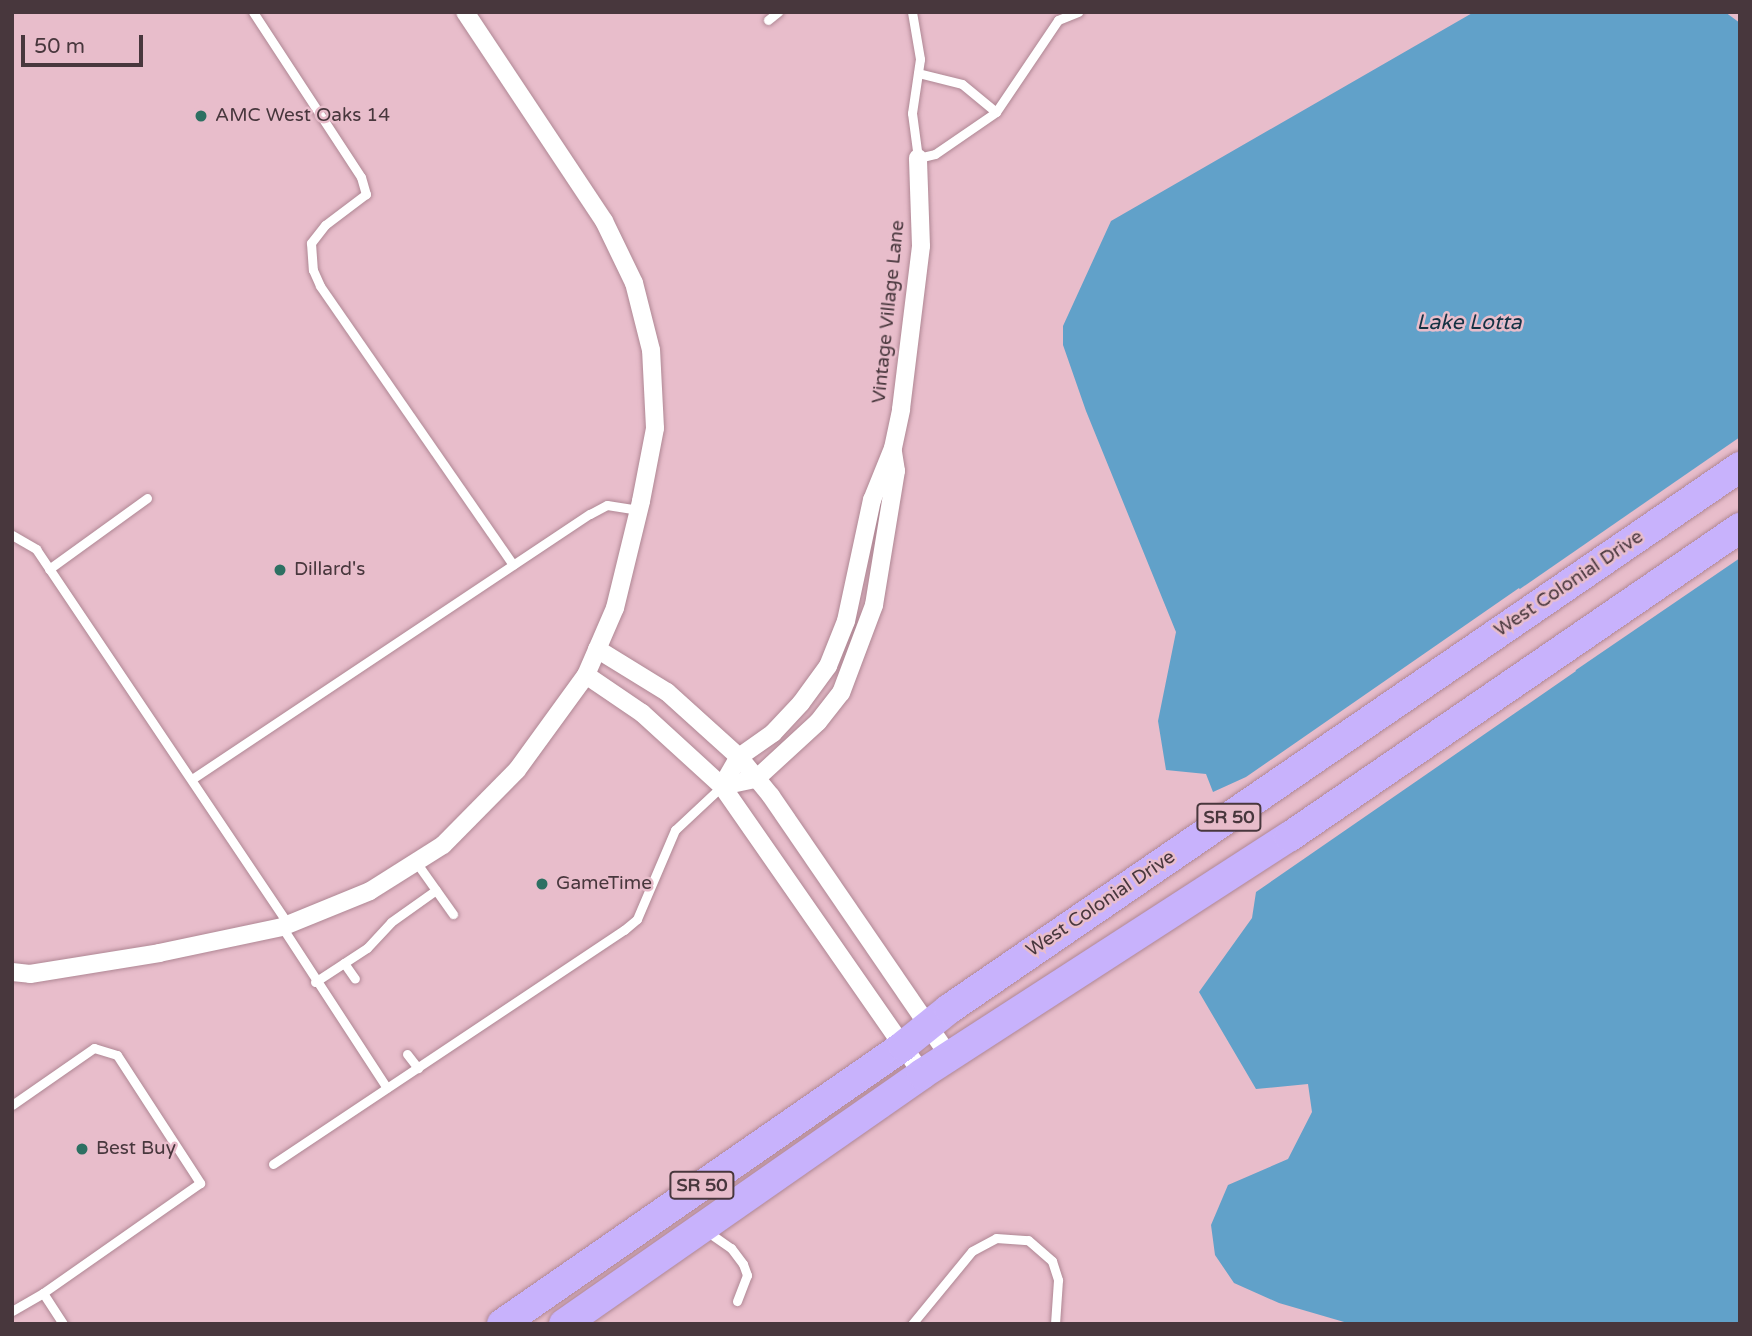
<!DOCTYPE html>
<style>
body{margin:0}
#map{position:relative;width:1752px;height:1336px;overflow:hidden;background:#e8bdcb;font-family:"Varela Round",sans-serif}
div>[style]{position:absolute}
.water>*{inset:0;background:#61a1c9}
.pier>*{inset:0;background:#e8bdcb}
.roads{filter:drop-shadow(0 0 2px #af8794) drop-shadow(0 0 2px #af8794)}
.service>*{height:9px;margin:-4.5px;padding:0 4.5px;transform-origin:4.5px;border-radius:4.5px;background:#fff}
.minor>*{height:18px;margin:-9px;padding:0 9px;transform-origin:9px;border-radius:9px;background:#fff}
.trunk>*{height:30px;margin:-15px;padding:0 15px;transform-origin:15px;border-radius:15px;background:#c8b2fc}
.dots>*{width:19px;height:19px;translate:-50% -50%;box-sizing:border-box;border:4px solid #e8bdcb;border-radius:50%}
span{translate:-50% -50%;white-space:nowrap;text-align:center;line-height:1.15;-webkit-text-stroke:5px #e8bdcb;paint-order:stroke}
.shield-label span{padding:2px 5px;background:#e8bdcb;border:2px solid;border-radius:5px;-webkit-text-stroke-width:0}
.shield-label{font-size:18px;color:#48373d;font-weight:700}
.poi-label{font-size:19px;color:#48373d}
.left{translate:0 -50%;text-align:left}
.street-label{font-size:19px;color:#48373d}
.water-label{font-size:21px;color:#143243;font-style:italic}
.frame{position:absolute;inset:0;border:14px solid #48373d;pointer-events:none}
.scale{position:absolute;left:21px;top:35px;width:122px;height:32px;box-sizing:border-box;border:4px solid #48373d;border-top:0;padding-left:9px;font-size:21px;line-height:24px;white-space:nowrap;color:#48373d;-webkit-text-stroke:5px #e8bdcb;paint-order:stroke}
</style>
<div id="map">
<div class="water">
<i style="clip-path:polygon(1474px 12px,1725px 12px,1740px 23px,1740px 1324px,1351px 1324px,1279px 1303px,1234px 1283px,1215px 1255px,1211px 1225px,1228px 1185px,1288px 1159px,1312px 1112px,1308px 1084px,1256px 1089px,1199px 992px,1252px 918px,1256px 892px,1576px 671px,1519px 588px,1246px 777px,1213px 792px,1206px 774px,1166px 770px,1158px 721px,1176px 632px,1086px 411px,1063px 345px,1063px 326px,1111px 221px)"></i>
</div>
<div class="pier">
<i style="clip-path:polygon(1740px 437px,1740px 558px,1573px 672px,1517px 591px)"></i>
</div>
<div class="roads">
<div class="service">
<i style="left:253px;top:12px;width:197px;rotate:56.8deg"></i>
<i style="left:361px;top:177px;width:18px;rotate:74deg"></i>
<i style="left:366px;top:194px;width:51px;rotate:142.9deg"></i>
<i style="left:325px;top:225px;width:23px;rotate:128deg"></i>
<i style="left:311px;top:243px;width:27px;rotate:86deg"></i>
<i style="left:313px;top:270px;width:17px;rotate:66deg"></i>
<i style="left:320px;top:286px;width:339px;rotate:55.3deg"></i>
<i style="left:912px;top:12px;width:48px;rotate:80.3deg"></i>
<i style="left:920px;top:59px;width:55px;rotate:98.4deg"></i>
<i style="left:912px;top:113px;width:45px;rotate:82.4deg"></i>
<i style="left:918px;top:158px;width:17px;rotate:-13deg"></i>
<i style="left:935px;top:154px;width:74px;rotate:-34.5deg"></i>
<i style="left:996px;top:112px;width:111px;rotate:-56deg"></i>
<i style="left:1058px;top:20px;width:22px;rotate:-22deg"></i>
<i style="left:768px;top:20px;width:13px;rotate:-39deg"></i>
<i style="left:918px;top:73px;width:45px;rotate:14deg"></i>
<i style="left:962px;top:84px;width:44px;rotate:39.5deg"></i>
<i style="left:12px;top:535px;width:28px;rotate:30deg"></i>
<i style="left:36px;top:549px;width:454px;rotate:56.1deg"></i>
<i style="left:49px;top:569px;width:121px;rotate:-35.9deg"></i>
<i style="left:192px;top:779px;width:478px;rotate:-33.7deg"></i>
<i style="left:590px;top:514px;width:19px;rotate:-28deg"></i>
<i style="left:607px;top:505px;width:32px;rotate:9deg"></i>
<i style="left:416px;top:862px;width:64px;rotate:54.6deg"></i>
<i style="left:282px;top:927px;width:192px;rotate:56.9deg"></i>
<i style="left:344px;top:963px;width:19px;rotate:55deg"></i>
<i style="left:315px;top:982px;width:62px;rotate:-33.2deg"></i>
<i style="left:367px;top:948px;width:35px;rotate:-47deg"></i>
<i style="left:391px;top:922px;width:55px;rotate:-35.4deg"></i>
<i style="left:407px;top:1054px;width:18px;rotate:52deg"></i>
<i style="left:12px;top:1105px;width:100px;rotate:-34.8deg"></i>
<i style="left:94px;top:1048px;width:24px;rotate:17deg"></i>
<i style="left:117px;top:1055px;width:153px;rotate:57deg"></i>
<i style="left:200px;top:1183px;width:192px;rotate:145deg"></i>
<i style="left:273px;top:1164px;width:422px;rotate:-33.7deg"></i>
<i style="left:624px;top:930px;width:17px;rotate:-40deg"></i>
<i style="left:637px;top:919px;width:97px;rotate:-66.9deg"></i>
<i style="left:675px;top:830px;width:64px;rotate:-43.1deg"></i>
<i style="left:705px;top:1230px;width:32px;rotate:35deg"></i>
<i style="left:731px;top:1248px;width:20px;rotate:53deg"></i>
<i style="left:743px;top:1264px;width:12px;rotate:70deg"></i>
<i style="left:747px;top:1275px;width:28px;rotate:111deg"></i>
<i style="left:12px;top:1311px;width:36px;rotate:-30deg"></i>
<i style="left:43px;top:1293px;width:37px;rotate:57deg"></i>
<i style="left:912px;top:1324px;width:94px;rotate:-50.6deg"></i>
<i style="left:972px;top:1251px;width:27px;rotate:-28deg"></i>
<i style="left:996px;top:1238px;width:32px;rotate:4deg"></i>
<i style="left:1028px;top:1240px;width:32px;rotate:41deg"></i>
<i style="left:1052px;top:1261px;width:20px;rotate:72deg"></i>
<i style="left:1058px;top:1280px;width:44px;rotate:93.9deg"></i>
</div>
<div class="minor">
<i style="left:597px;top:649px;width:82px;rotate:31.6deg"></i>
<i style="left:667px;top:692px;width:97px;rotate:42.1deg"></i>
<i style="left:739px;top:757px;width:50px;rotate:50.6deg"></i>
<i style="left:771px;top:796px;width:315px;rotate:55.6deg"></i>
<i style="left:586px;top:675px;width:68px;rotate:34.2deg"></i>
<i style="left:642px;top:713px;width:108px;rotate:42.4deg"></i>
<i style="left:722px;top:786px;width:351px;rotate:55.2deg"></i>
<i style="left:722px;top:786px;width:34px;rotate:-60deg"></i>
<i style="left:739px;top:757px;width:42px;rotate:-35.2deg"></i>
<i style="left:773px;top:733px;width:41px;rotate:-47deg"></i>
<i style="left:801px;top:703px;width:46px;rotate:-53.9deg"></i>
<i style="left:828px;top:666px;width:48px;rotate:-68.2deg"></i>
<i style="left:846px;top:621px;width:124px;rotate:-77.9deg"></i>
<i style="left:872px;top:500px;width:56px;rotate:-68deg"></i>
<i style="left:893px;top:448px;width:40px;rotate:-78deg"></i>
<i style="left:901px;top:409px;width:164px;rotate:-83deg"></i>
<i style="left:921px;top:246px;width:88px;rotate:-92deg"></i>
<i style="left:722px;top:786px;width:35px;rotate:-12deg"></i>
<i style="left:756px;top:779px;width:84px;rotate:-42.6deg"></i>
<i style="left:818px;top:722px;width:37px;rotate:-52deg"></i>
<i style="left:841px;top:693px;width:94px;rotate:-69.4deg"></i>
<i style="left:874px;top:605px;width:136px;rotate:-80.7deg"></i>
<i style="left:896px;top:471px;width:19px;rotate:-99deg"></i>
<i style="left:12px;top:972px;width:18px;rotate:6deg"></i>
<i style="left:30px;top:974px;width:131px;rotate:-9.2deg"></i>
<i style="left:159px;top:953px;width:126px;rotate:-11.9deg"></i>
<i style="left:282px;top:927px;width:95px;rotate:-22.2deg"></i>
<i style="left:370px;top:891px;width:86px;rotate:-32.2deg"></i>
<i style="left:443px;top:845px;width:105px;rotate:-45.4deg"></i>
<i style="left:517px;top:770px;width:117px;rotate:-54deg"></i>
<i style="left:586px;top:675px;width:73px;rotate:-66.6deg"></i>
<i style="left:615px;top:608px;width:110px;rotate:-76.3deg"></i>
<i style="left:641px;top:501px;width:74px;rotate:-79.1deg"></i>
<i style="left:655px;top:428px;width:78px;rotate:-92.9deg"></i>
<i style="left:651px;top:350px;width:69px;rotate:-104.2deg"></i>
<i style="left:634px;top:283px;width:69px;rotate:-115.8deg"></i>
<i style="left:604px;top:221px;width:251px;rotate:-123.6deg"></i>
</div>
<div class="trunk">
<i style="left:502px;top:1324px;width:488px;rotate:-34.7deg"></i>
<i style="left:903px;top:1046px;width:59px;rotate:-38.8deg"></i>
<i style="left:949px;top:1009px;width:959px;rotate:-34.42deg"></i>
<i style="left:564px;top:1324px;width:437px;rotate:-34.9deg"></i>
<i style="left:922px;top:1074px;width:437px;rotate:-32.9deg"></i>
<i style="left:1289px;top:837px;width:547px;rotate:-34.42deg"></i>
</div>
</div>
<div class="dots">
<i style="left:201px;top:116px;background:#2d7062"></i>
<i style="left:280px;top:570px;background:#2d7062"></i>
<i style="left:542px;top:884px;background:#2d7062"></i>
<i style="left:82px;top:1149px;background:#2d7062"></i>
</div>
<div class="shield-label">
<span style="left:1229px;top:817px">SR 50</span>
<span style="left:702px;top:1185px">SR 50</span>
</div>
<div class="poi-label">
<span class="left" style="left:215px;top:116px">AMC West Oaks 14</span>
<span class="left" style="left:294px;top:570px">Dillard's</span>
<span class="left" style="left:556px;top:884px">GameTime</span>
<span class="left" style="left:96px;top:1149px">Best Buy</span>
</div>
<div class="street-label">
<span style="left:889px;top:312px;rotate:-84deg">Vintage Village Lane</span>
<span style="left:1569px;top:584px;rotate:-34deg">West Colonial Drive</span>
<span style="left:1101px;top:904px;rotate:-34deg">West Colonial Drive</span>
</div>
<div class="water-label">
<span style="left:1469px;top:323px">Lake Lotta</span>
</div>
<div class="frame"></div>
<div class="scale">50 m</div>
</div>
